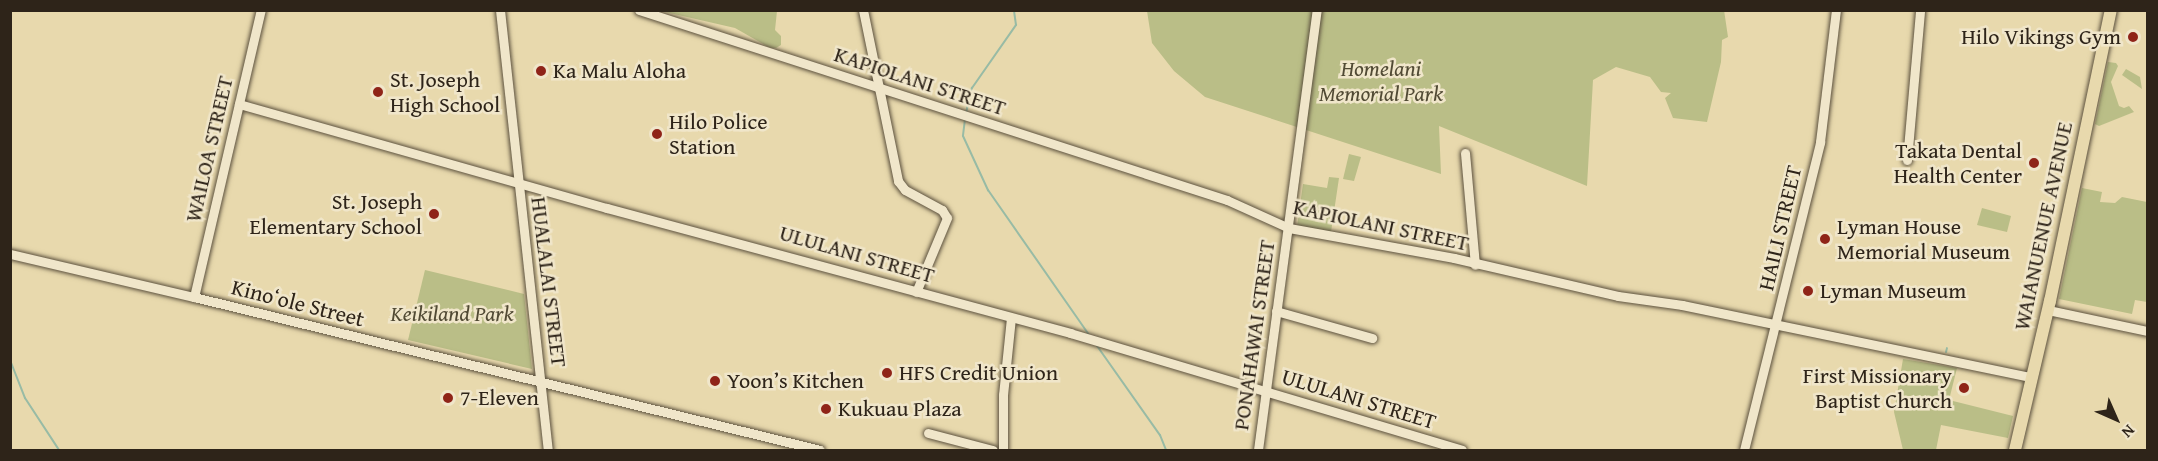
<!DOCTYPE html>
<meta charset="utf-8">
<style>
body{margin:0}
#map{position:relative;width:2158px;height:461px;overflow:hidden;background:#e8d9ad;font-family:"Gentium Book Plus",serif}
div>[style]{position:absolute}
.green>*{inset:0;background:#babe87}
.stream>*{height:2px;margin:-1px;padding:0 1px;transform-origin:1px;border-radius:1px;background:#98bba5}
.roads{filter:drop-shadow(0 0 2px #5c513e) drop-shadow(0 0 2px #5c513e)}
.minor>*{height:9px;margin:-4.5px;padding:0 4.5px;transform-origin:4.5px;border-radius:4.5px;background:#f0e6ca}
.major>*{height:12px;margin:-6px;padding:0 6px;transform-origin:6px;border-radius:6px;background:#e8d9ad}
.dots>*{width:16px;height:16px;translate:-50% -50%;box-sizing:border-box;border:3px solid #f0e6ca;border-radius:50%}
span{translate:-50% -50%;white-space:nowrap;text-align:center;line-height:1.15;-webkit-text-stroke:5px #f0e6ca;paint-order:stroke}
.poi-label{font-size:22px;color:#2e2419}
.right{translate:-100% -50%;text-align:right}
.left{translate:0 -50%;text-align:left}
.park-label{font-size:22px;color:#514a34;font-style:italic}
.street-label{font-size:22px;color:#2e2419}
.frame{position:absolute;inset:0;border:12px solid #2e2419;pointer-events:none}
.north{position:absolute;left:2086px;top:389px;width:60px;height:60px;-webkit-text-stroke:4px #f0e6ca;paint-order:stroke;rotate:135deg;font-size:16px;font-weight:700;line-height:24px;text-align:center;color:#2e2419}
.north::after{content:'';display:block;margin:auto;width:21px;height:27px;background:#2e2419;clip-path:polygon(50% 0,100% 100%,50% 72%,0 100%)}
</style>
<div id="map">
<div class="green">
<i style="clip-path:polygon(1724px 10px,1728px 37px,1722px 40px,1721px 62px,1707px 122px,1673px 118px,1665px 98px,1671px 93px,1661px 92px,1650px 77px,1616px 67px,1593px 80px,1587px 186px,1439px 126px,1441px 174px,1205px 97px,1174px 71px,1152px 43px,1147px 11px)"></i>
<i style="clip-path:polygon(661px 11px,777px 11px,775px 30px,781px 36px,781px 45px,776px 48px,770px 48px,735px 28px)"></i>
<i style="clip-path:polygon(2108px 62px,2116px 63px,2118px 66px,2111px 82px,2119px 106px,2124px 108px,2129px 106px,2134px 112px,2099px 126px,2095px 124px)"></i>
<i style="clip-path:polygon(2126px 69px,2140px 77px,2142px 89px,2122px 75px)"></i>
<i style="clip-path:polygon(1349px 154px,1361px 157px,1354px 181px,1343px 179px)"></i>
<i style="clip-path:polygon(1329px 177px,1339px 178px,1331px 232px,1297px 227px,1303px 184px,1327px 188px)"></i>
<i style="clip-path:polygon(2082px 188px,2102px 192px,2100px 202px,2115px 203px,2122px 197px,2147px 202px,2147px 302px,2135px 300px,2132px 314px,2059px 299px)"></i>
<i style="clip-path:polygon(1982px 208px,2011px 216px,2007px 232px,1977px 225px)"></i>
<i style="clip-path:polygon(425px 270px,524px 294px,532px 369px,408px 340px)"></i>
<i style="clip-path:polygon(1903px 359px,1957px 368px,1949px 400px,2013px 416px,2008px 438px,1941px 425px,1936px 450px,1903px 450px,1894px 412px)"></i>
</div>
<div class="stream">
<i style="left:966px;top:113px;width:26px;rotate:-77deg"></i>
<i style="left:972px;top:88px;width:77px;rotate:-55.1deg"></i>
<i style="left:1016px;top:25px;width:15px;rotate:-98deg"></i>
<i style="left:965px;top:119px;width:17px;rotate:97deg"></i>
<i style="left:963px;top:136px;width:60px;rotate:65.2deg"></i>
<i style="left:988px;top:190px;width:178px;rotate:55.1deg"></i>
<i style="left:1095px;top:343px;width:113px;rotate:54.8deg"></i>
<i style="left:1160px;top:435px;width:16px;rotate:68deg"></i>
<i style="left:1946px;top:352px;width:4px;rotate:-76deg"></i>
<i style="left:10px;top:360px;width:41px;rotate:68.5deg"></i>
<i style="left:25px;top:398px;width:62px;rotate:56.8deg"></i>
</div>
<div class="roads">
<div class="minor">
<i style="left:500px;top:10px;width:443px;rotate:83.8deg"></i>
<i style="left:639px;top:10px;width:618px;rotate:17.91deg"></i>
<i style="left:1227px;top:200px;width:68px;rotate:24.3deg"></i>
<i style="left:1289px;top:228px;width:168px;rotate:10.3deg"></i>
<i style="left:1454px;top:258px;width:168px;rotate:13deg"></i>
<i style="left:1618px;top:296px;width:65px;rotate:8deg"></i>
<i style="left:1682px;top:305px;width:356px;rotate:11.7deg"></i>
<i style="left:863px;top:10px;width:175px;rotate:78.4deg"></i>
<i style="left:898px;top:181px;width:11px;rotate:52deg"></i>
<i style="left:905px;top:190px;width:42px;rotate:28.4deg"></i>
<i style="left:942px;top:210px;width:9px;rotate:58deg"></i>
<i style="left:947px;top:218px;width:80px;rotate:112.7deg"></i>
<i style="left:239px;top:104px;width:382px;rotate:15.8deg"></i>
<i style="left:607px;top:208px;width:480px;rotate:15.1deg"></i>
<i style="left:1070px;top:333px;width:409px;rotate:16.6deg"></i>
<i style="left:1465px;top:153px;width:112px;rotate:84.9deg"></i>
<i style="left:1907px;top:160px;width:151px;rotate:-85deg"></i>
<i style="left:10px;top:254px;width:189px;rotate:13.2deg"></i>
<i style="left:194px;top:297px;width:644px;rotate:13.73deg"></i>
<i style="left:194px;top:297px;width:295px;rotate:-76.9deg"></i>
<i style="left:2048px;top:310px;width:102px;rotate:11.9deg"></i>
<i style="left:1276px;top:311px;width:100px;rotate:15.7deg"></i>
<i style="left:928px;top:433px;width:67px;rotate:14.7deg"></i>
<i style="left:1003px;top:450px;width:55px;rotate:-90deg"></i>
<i style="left:1003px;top:395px;width:77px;rotate:-84.1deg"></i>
<i style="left:1258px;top:450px;width:444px;rotate:-82.4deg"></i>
<i style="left:1744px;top:450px;width:317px;rotate:-76.1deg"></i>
<i style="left:1820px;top:142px;width:133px;rotate:-83.1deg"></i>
</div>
<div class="major">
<i style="left:2015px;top:450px;width:153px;rotate:-76.8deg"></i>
<i style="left:2050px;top:301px;width:297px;rotate:-78.2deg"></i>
</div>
</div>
<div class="dots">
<i style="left:2133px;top:37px;background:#8f2418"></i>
<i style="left:541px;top:71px;background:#8f2418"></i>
<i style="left:378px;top:92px;background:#8f2418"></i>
<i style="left:657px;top:134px;background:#8f2418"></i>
<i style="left:2034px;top:163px;background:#8f2418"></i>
<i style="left:434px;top:214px;background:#8f2418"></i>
<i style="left:1825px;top:239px;background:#8f2418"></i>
<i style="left:1808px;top:291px;background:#8f2418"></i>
<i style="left:887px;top:373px;background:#8f2418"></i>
<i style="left:715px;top:381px;background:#8f2418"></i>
<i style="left:1964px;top:388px;background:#8f2418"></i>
<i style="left:448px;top:398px;background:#8f2418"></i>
<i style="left:826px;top:409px;background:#8f2418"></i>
</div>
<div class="poi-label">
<span class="right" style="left:2121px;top:37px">Hilo Vikings Gym</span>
<span class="left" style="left:553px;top:71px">Ka Malu Aloha</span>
<span class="left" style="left:390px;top:92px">St. Joseph<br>High School</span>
<span class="left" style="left:669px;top:134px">Hilo Police<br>Station</span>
<span class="right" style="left:2022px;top:163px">Takata Dental<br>Health Center</span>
<span class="right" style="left:422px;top:214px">St. Joseph<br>Elementary School</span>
<span class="left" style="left:1837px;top:239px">Lyman House<br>Memorial Museum</span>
<span class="left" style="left:1820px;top:291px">Lyman Museum</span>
<span class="left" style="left:899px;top:373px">HFS Credit Union</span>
<span class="right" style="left:1952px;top:388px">First Missionary<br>Baptist Church</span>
<span class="left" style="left:727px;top:381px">Yoon’s Kitchen</span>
<span class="left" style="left:460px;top:398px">7-Eleven</span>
<span class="left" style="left:838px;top:409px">Kukuau Plaza</span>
</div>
<div class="park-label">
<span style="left:1381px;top:81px">Homelani<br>Memorial Park</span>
<span style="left:452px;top:314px">Keikiland Park</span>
</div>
<div class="street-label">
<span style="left:920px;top:81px;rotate:18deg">KAPIOLANI STREET</span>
<span style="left:209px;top:149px;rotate:-77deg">WAILOA STREET</span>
<span style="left:1381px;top:225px;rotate:12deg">KAPIOLANI STREET</span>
<span style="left:2043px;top:226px;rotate:-78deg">WAIANUENUE AVENUE</span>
<span style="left:1780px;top:228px;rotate:-77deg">HAILI STREET</span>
<span style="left:857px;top:254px;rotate:16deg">ULULANI STREET</span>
<span style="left:549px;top:282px;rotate:83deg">HUALALAI STREET</span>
<span style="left:298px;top:303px;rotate:14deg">Kinoʻole Street</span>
<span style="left:1254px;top:335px;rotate:-82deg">PONAHAWAI STREET</span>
<span style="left:1359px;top:399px;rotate:17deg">ULULANI STREET</span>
</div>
<div class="frame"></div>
<div class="north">N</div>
</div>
